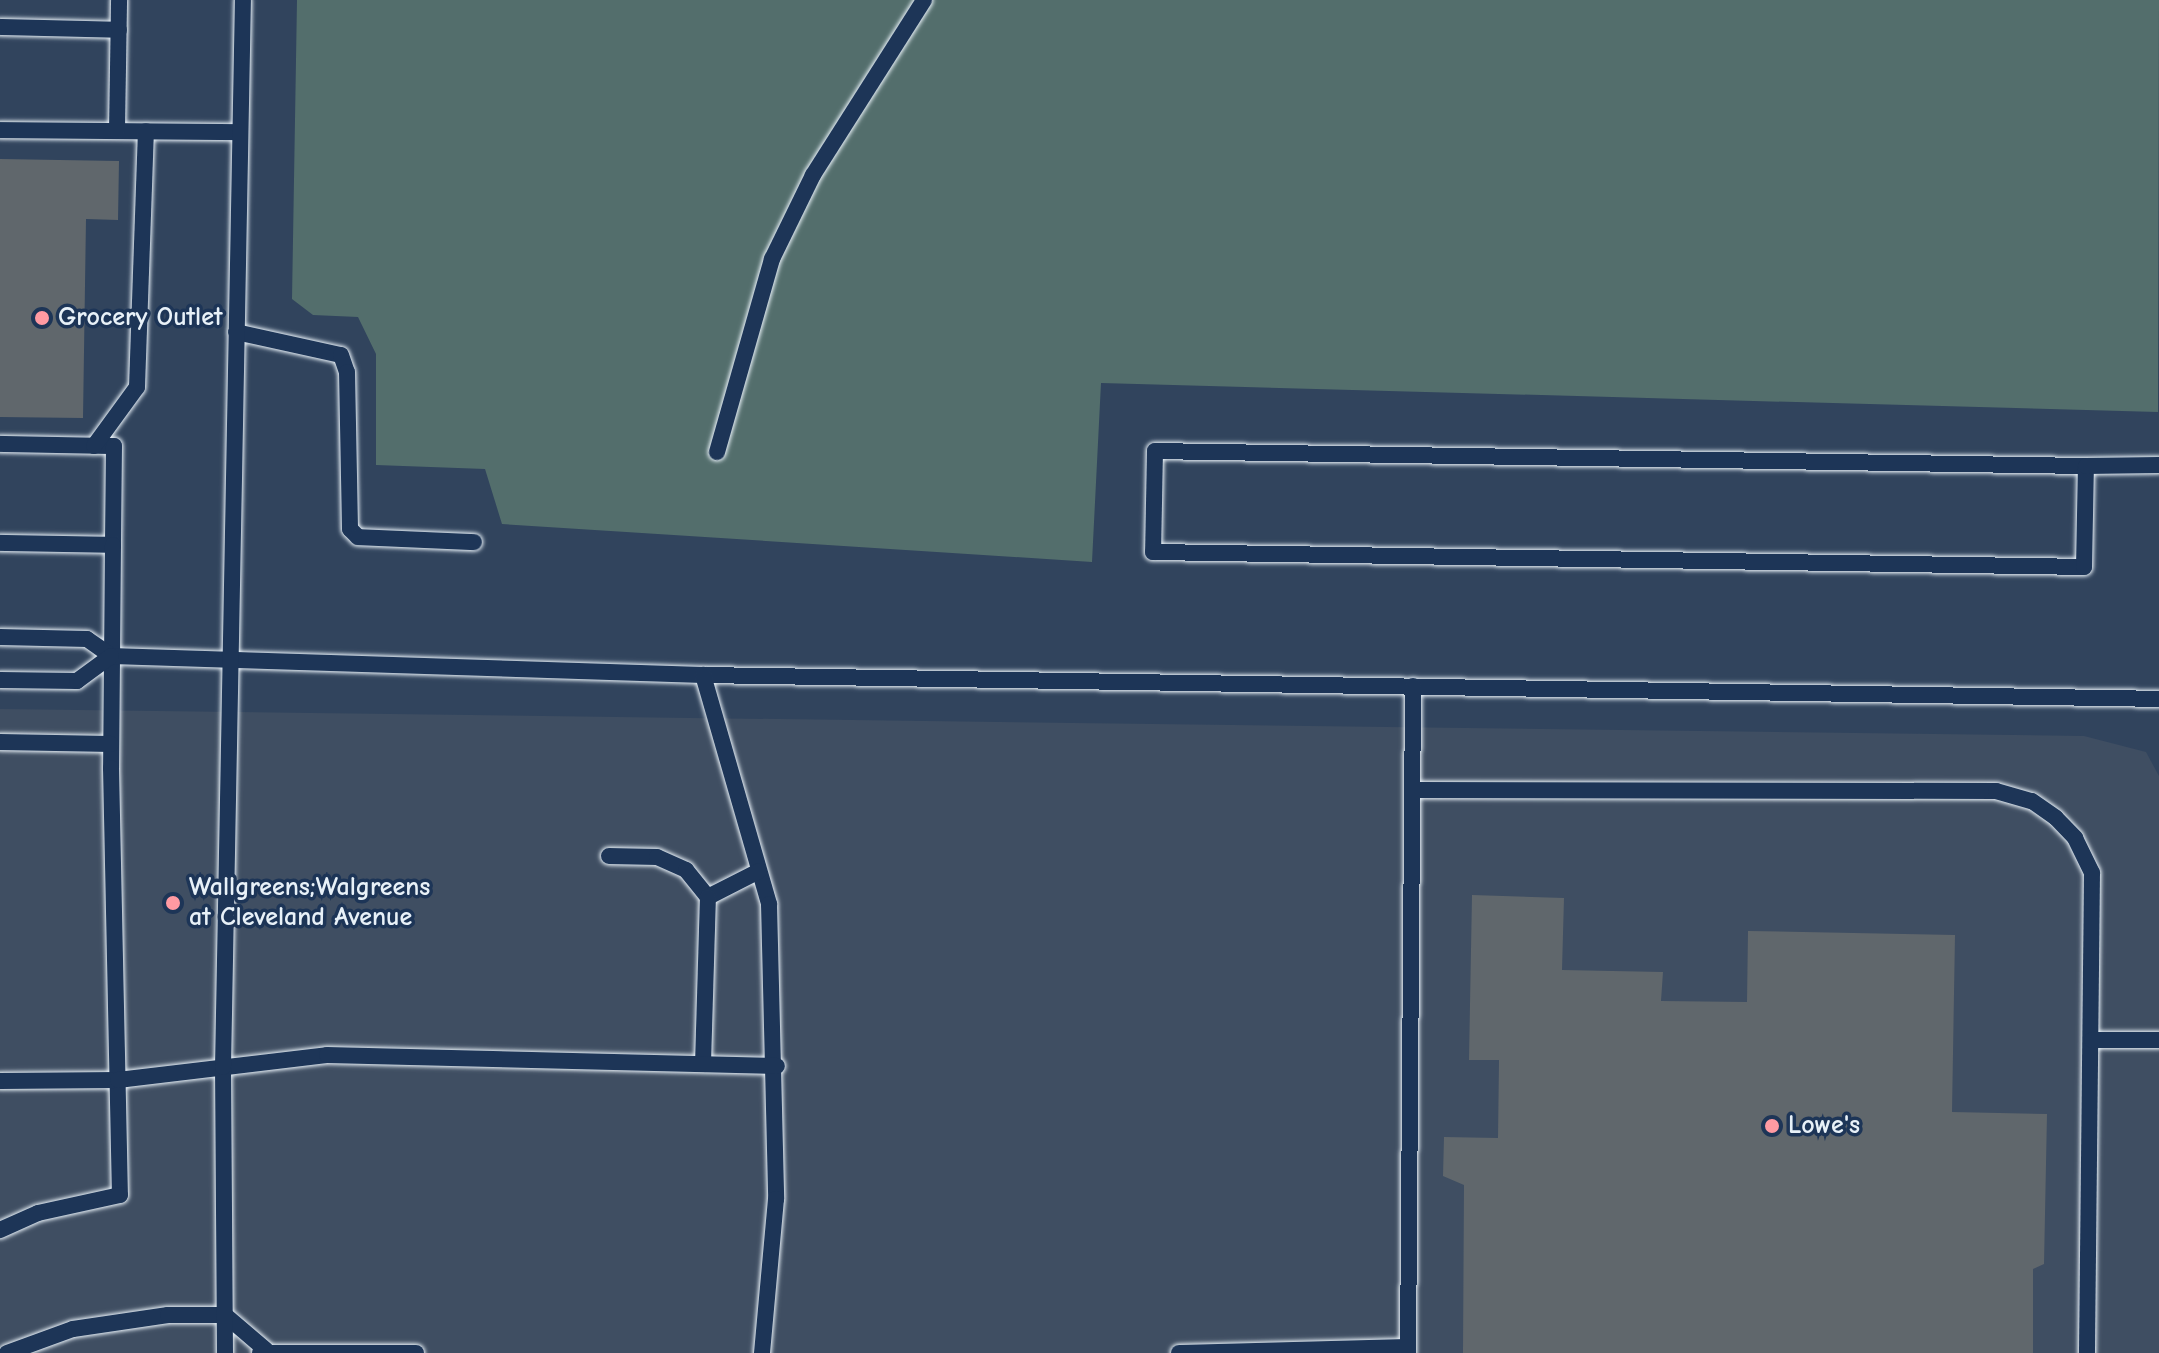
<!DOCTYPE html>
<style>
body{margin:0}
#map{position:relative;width:2159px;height:1353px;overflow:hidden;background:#31445d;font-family:"Comic Neue",sans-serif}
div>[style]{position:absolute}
.built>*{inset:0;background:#3f4e62}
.green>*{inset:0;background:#536e6c}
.building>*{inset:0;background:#60676c}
.roads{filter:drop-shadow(0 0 2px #e8f1f8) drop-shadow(0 0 2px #e8f1f8)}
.service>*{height:16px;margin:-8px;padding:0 8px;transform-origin:8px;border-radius:8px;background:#1d3557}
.dots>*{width:22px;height:22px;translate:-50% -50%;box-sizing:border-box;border:4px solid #1d3557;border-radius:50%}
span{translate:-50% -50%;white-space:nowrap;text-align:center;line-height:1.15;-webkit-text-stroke:7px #1d3557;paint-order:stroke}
.poi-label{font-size:26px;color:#e8f1f8;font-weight:700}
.left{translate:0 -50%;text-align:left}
</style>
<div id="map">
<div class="built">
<i style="clip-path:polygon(0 709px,2084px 736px,2146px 752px,2159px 776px,2159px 1353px,0 1353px)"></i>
</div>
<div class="green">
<i style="clip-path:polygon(297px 0,2159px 0,2158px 412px,1101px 383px,1092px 562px,502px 524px,485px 469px,376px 465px,376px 354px,358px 317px,313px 315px,292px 299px)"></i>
</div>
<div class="building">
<i style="clip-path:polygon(0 159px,119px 161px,118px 220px,86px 219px,83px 418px,0 417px)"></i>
<i style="clip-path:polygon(1472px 895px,1564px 898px,1562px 970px,1663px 972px,1661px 1001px,1747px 1002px,1748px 931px,1955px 935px,1952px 1112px,2047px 1114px,2044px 1264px,2033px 1269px,2033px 1353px,1463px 1353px,1464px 1185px,1443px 1176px,1444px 1137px,1498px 1138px,1499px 1060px,1469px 1060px)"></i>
</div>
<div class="roads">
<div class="service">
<i style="left:0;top:27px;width:119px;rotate:1.4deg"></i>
<i style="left:0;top:130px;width:240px;rotate:0.5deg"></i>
<i style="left:117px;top:131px;width:131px;rotate:-89.1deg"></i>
<i style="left:236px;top:332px;width:107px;rotate:12.4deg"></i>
<i style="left:341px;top:355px;width:18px;rotate:71deg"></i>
<i style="left:347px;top:372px;width:157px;rotate:88.9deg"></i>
<i style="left:350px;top:529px;width:11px;rotate:45deg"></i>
<i style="left:358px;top:537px;width:116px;rotate:2.5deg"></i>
<i style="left:0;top:444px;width:114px;rotate:1deg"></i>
<i style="left:114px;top:446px;width:99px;rotate:90.6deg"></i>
<i style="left:94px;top:446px;width:73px;rotate:-53.9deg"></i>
<i style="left:137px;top:387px;width:256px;rotate:-88deg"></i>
<i style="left:717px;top:452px;width:201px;rotate:-74.1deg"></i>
<i style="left:772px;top:259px;width:93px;rotate:-64deg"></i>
<i style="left:813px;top:175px;width:207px;rotate:-57.6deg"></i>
<i style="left:2086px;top:466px;width:931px;rotate:-179.08deg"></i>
<i style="left:1155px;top:451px;width:101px;rotate:91.1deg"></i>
<i style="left:1153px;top:552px;width:931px;rotate:0.92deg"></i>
<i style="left:2084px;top:567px;width:101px;rotate:-88.9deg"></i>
<i style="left:2086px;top:466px;width:73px;rotate:-0.8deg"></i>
<i style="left:0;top:543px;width:113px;rotate:1deg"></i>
<i style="left:113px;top:545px;width:223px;rotate:90.5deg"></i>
<i style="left:111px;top:768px;width:427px;rotate:88.8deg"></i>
<i style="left:120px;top:1195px;width:84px;rotate:167.6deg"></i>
<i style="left:38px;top:1213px;width:42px;rotate:155.9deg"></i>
<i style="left:0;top:637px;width:87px;rotate:1.3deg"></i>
<i style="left:87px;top:639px;width:29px;rotate:35deg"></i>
<i style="left:111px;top:656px;width:592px;rotate:1.84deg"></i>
<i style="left:703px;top:675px;width:1456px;rotate:0.94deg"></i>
<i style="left:703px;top:675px;width:238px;rotate:73.9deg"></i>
<i style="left:769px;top:904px;width:295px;rotate:88.6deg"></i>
<i style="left:776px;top:1199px;width:155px;rotate:95.2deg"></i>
<i style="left:0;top:680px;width:77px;rotate:0.7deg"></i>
<i style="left:77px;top:681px;width:42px;rotate:-36.3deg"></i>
<i style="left:0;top:742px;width:111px;rotate:1deg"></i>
<i style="left:1412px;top:790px;width:584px;rotate:0.1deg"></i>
<i style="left:1996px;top:791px;width:37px;rotate:16deg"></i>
<i style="left:2032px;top:801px;width:29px;rotate:35deg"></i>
<i style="left:2056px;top:818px;width:28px;rotate:46deg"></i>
<i style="left:2075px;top:838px;width:39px;rotate:64deg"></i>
<i style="left:2092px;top:873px;width:480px;rotate:90.6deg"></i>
<i style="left:609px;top:856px;width:48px;rotate:1.2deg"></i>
<i style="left:657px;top:857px;width:32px;rotate:24deg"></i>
<i style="left:686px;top:870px;width:35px;rotate:51deg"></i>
<i style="left:708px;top:897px;width:57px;rotate:-27deg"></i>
<i style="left:2092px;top:1040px;width:67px"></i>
<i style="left:703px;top:1064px;width:167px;rotate:-88.3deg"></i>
<i style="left:0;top:1081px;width:118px;rotate:-0.5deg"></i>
<i style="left:118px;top:1080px;width:210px;rotate:-6.8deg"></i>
<i style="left:327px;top:1055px;width:450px;rotate:1.4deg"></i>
<i style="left:7px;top:1353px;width:70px;rotate:-20deg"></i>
<i style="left:73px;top:1329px;width:96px;rotate:-8.4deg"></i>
<i style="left:168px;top:1315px;width:57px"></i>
<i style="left:225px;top:1315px;width:54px;rotate:40.5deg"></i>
<i style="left:225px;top:1353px;width:286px;rotate:-90.4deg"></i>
<i style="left:223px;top:1067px;width:1067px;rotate:-88.93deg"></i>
<i style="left:260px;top:1353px;width:156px"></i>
<i style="left:1179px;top:1353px;width:229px;rotate:-1.5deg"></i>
<i style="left:1408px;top:1353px;width:667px;rotate:-89.57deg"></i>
</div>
</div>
<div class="dots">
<i style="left:42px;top:318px;background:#ff9aa2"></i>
<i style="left:173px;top:903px;background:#ff9aa2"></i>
<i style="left:1772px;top:1126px;background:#ff9aa2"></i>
</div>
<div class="poi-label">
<span class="left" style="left:58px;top:318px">Grocery Outlet</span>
<span class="left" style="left:189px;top:903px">Wallgreens;Walgreens<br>at Cleveland Avenue</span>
<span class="left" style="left:1788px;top:1126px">Lowe's</span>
</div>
</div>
